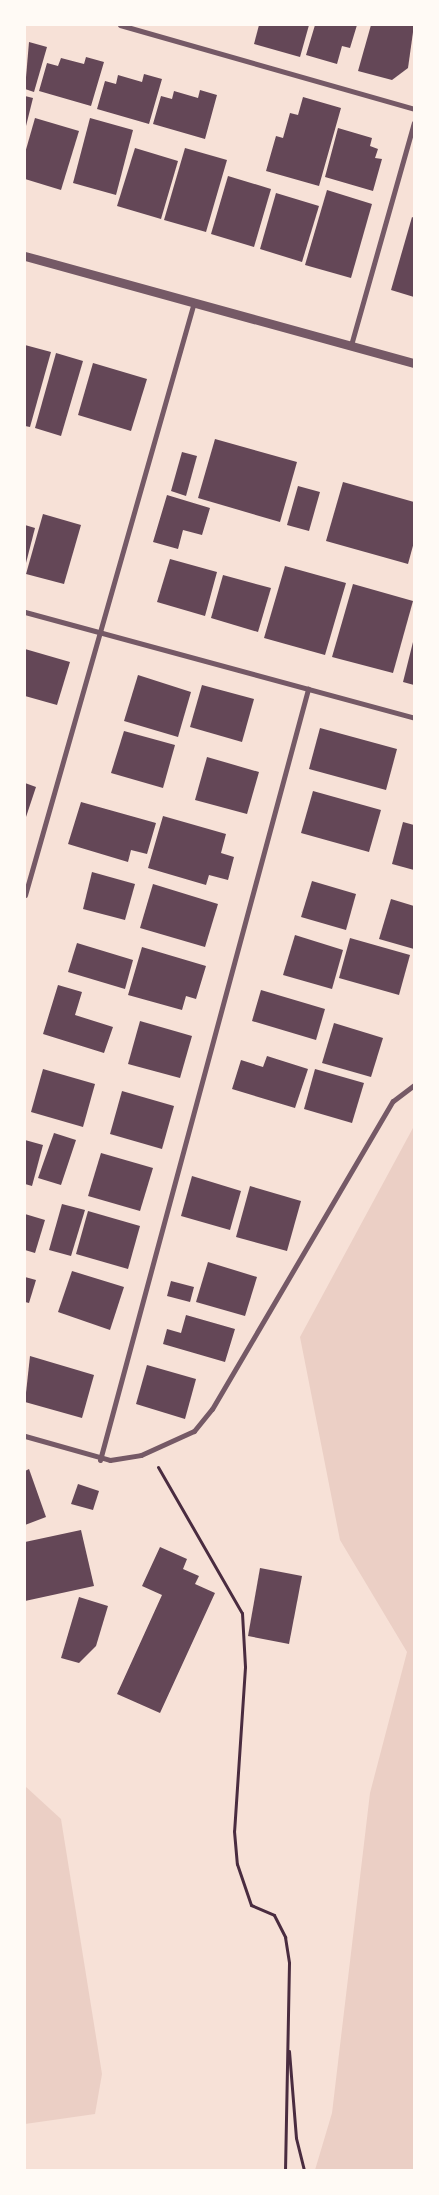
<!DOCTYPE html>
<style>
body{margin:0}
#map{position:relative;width:439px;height:2195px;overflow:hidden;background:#f7e1d7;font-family:"Nunito Sans",sans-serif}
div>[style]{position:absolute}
.green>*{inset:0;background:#ebcfc5}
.building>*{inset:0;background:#644757}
.path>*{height:3px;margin:-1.5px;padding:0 1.5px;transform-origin:1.5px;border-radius:1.5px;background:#4a2c40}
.minor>*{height:5px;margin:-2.5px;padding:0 2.5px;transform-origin:2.5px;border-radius:2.5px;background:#755966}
.tertiary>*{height:9px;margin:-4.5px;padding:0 4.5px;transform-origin:4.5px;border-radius:4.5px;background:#755966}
span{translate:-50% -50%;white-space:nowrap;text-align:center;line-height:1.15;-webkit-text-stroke:4.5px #fffaf5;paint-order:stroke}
.frame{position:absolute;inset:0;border:26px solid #fffaf5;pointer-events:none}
</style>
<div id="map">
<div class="green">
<i style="clip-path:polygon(414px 1126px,414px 2170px,315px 2170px,332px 2113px,370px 1793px,407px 1652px,340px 1540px,300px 1337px)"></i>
<i style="clip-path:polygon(25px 1786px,61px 1819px,102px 2074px,95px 2114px,25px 2124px)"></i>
</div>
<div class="building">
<i style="clip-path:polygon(259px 25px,309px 25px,300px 57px,254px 44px)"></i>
<i style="clip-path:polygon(315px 25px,357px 25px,350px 48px,342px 46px,337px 64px,306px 55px)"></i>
<i style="clip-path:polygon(371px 25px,414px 25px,408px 68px,392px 80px,358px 71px)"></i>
<i style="clip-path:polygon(29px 42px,47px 47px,34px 92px,25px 89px)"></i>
<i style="clip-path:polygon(86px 57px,104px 62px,91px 106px,39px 91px,47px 63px,58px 66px,61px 58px,84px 64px)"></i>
<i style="clip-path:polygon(144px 74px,162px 79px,149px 124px,97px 109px,105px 81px,116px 84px,118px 75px,142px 82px)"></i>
<i style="clip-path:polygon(200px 90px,217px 95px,205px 139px,153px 124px,161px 96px,172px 99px,174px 91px,198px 98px)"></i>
<i style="clip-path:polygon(25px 96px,33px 98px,26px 126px,25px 126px)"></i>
<i style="clip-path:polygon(303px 97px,341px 108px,319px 186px,266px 171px,276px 136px,283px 138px,290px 113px,298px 115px)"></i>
<i style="clip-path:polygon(35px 118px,79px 131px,61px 190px,25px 179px,25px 153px)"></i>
<i style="clip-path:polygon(90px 118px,133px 130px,116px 195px,73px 183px)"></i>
<i style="clip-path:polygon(338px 128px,372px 138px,370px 146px,378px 149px,375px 158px,382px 159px,373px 191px,325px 177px)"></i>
<i style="clip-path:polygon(135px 148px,178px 161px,161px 219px,117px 206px)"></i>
<i style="clip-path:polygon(185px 148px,227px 160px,206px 232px,164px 220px)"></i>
<i style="clip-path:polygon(228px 176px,271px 189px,254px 247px,211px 234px)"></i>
<i style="clip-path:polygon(327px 190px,372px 204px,351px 278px,305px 265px)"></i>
<i style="clip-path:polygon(276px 193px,319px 206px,302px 262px,260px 249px)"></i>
<i style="clip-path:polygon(412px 217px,414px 218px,414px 297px,391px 290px)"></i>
<i style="clip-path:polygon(25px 345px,51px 352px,30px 427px,25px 426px)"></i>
<i style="clip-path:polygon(56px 353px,83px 361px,61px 436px,35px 428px)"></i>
<i style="clip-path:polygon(93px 363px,147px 379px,131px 431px,78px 415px)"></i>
<i style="clip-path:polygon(215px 439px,297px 462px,280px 522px,198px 498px)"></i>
<i style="clip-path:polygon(182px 452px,197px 456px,186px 496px,171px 491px)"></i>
<i style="clip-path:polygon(343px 482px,414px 502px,414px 542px,408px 564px,326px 541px)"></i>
<i style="clip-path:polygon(298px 486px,320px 492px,309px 531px,287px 525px)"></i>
<i style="clip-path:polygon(167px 495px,210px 508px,202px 535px,183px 530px,178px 549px,153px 542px)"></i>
<i style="clip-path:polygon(43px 514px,81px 525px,64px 584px,26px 574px)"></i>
<i style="clip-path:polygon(25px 525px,35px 528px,26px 563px,25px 563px)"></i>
<i style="clip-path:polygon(170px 559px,217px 572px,205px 616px,157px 602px)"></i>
<i style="clip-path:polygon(285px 566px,346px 583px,325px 655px,264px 638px)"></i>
<i style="clip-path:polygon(223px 575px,271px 588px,258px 632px,211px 618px)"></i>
<i style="clip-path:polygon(353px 584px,413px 601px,393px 673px,332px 657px)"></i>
<i style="clip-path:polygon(413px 642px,414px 643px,414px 685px,403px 682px)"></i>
<i style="clip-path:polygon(25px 649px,70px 662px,57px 705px,25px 696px)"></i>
<i style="clip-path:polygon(138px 675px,191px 692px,178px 737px,124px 721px)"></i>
<i style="clip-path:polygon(202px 685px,254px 699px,242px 742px,190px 727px)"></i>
<i style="clip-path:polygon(320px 728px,397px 749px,386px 790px,309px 769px)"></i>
<i style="clip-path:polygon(124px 731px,175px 745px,163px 788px,111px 773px)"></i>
<i style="clip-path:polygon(207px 757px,259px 772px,247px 814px,195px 800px)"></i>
<i style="clip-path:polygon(25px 783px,36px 787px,25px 820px)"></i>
<i style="clip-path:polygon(313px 791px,381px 810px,369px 852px,301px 833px)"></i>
<i style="clip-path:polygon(81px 802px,156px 823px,147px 854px,131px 850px,128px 862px,68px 844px)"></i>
<i style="clip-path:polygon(163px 816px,226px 834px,221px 853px,234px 857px,228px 880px,209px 875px,206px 885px,148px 868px)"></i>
<i style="clip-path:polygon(403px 822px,414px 825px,414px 870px,392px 864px)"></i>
<i style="clip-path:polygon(92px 872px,135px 884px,125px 920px,83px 909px)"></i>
<i style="clip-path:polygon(312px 881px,356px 894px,346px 930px,301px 917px)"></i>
<i style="clip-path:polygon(153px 884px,218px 904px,205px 947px,140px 928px)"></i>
<i style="clip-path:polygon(391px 899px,414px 906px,414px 949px,379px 939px)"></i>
<i style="clip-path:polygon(295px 935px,343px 950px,332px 989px,283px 975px)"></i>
<i style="clip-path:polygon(350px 938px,410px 955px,399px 995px,339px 978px)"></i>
<i style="clip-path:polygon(77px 943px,133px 960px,125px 989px,68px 972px)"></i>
<i style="clip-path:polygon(142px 947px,206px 966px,196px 999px,186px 996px,182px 1010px,128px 995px)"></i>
<i style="clip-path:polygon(58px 985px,82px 992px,75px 1015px,113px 1027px,104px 1053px,43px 1034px)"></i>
<i style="clip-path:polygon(261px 990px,325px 1009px,316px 1040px,252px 1021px)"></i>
<i style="clip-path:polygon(140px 1021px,192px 1036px,180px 1078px,128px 1064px)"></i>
<i style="clip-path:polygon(334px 1023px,383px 1038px,371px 1077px,322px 1063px)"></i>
<i style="clip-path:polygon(267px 1056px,308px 1069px,295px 1108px,232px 1089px,241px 1060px,263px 1067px)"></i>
<i style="clip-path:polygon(43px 1069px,95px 1084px,83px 1127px,31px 1112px)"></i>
<i style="clip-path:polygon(315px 1069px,364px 1083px,352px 1123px,304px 1109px)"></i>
<i style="clip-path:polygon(122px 1091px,174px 1106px,162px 1149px,110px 1134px)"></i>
<i style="clip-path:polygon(54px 1133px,76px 1140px,61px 1185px,38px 1178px)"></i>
<i style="clip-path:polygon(25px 1140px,43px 1145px,32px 1186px,25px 1184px)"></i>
<i style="clip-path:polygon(101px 1153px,153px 1168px,140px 1211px,88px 1196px)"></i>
<i style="clip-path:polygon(192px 1176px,241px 1191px,230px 1230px,181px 1216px)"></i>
<i style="clip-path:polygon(250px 1186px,301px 1201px,287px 1251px,236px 1237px)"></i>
<i style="clip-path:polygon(62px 1204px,85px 1210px,71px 1256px,49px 1250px)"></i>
<i style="clip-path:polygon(88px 1211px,140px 1226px,128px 1269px,76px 1254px)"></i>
<i style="clip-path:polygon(25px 1214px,45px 1220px,35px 1253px,25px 1250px)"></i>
<i style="clip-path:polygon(208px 1262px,257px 1277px,245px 1316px,196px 1302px)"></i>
<i style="clip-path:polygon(72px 1271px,124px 1287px,110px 1330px,58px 1312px)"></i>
<i style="clip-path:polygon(25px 1277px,36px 1280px,29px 1303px,25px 1302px)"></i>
<i style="clip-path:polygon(171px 1281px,194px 1287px,190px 1302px,167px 1296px)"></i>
<i style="clip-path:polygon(186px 1315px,235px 1329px,225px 1362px,163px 1344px,167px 1329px,181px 1333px)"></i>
<i style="clip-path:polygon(30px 1356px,94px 1375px,82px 1418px,25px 1402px)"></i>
<i style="clip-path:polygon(147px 1365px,196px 1379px,185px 1419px,136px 1404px)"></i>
<i style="clip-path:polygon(29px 1469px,46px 1517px,25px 1525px,25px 1471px)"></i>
<i style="clip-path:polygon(78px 1484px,99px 1491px,93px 1510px,71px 1504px)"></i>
<i style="clip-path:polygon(81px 1530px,94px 1586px,25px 1601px,25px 1542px)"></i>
<i style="clip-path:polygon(160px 1547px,187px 1559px,183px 1569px,199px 1576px,195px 1584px,215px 1593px,160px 1713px,117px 1694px,162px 1595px,142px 1586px)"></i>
<i style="clip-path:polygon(260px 1568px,302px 1576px,289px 1644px,248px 1636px)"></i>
<i style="clip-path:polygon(79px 1597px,108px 1606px,96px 1646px,79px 1663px,61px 1658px)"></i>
</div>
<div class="path">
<i style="left:158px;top:1467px;width:168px;rotate:60.1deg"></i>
<i style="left:242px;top:1613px;width:54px;rotate:86.8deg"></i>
<i style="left:245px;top:1667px;width:164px;rotate:93.8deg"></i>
<i style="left:234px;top:1831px;width:33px;rotate:85deg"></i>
<i style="left:237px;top:1864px;width:43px;rotate:71.1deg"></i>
<i style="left:251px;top:1905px;width:25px;rotate:23deg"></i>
<i style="left:274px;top:1915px;width:25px;rotate:63deg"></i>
<i style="left:285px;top:1937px;width:26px;rotate:81deg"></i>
<i style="left:289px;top:1963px;width:207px;rotate:91.1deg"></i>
<i style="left:289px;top:2051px;width:87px;rotate:85.4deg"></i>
<i style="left:296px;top:2138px;width:33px;rotate:76deg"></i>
</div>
<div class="minor">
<i style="left:120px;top:25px;width:306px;rotate:15.9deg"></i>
<i style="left:351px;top:345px;width:231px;rotate:-74.2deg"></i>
<i style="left:25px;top:612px;width:403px;rotate:15.2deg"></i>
<i style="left:25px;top:895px;width:617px;rotate:-74.09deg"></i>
<i style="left:25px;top:1436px;width:88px;rotate:15.8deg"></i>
<i style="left:110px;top:1460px;width:31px;rotate:-9deg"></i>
<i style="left:141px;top:1455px;width:58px;rotate:-24.4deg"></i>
<i style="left:194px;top:1431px;width:28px;rotate:-51deg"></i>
<i style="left:212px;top:1409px;width:357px;rotate:-59.6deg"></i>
<i style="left:393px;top:1101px;width:26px;rotate:-37deg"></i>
<i style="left:100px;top:1460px;width:799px;rotate:-74.9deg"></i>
</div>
<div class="tertiary">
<i style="left:25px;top:256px;width:403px;rotate:15.4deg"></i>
</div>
<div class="frame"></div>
</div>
